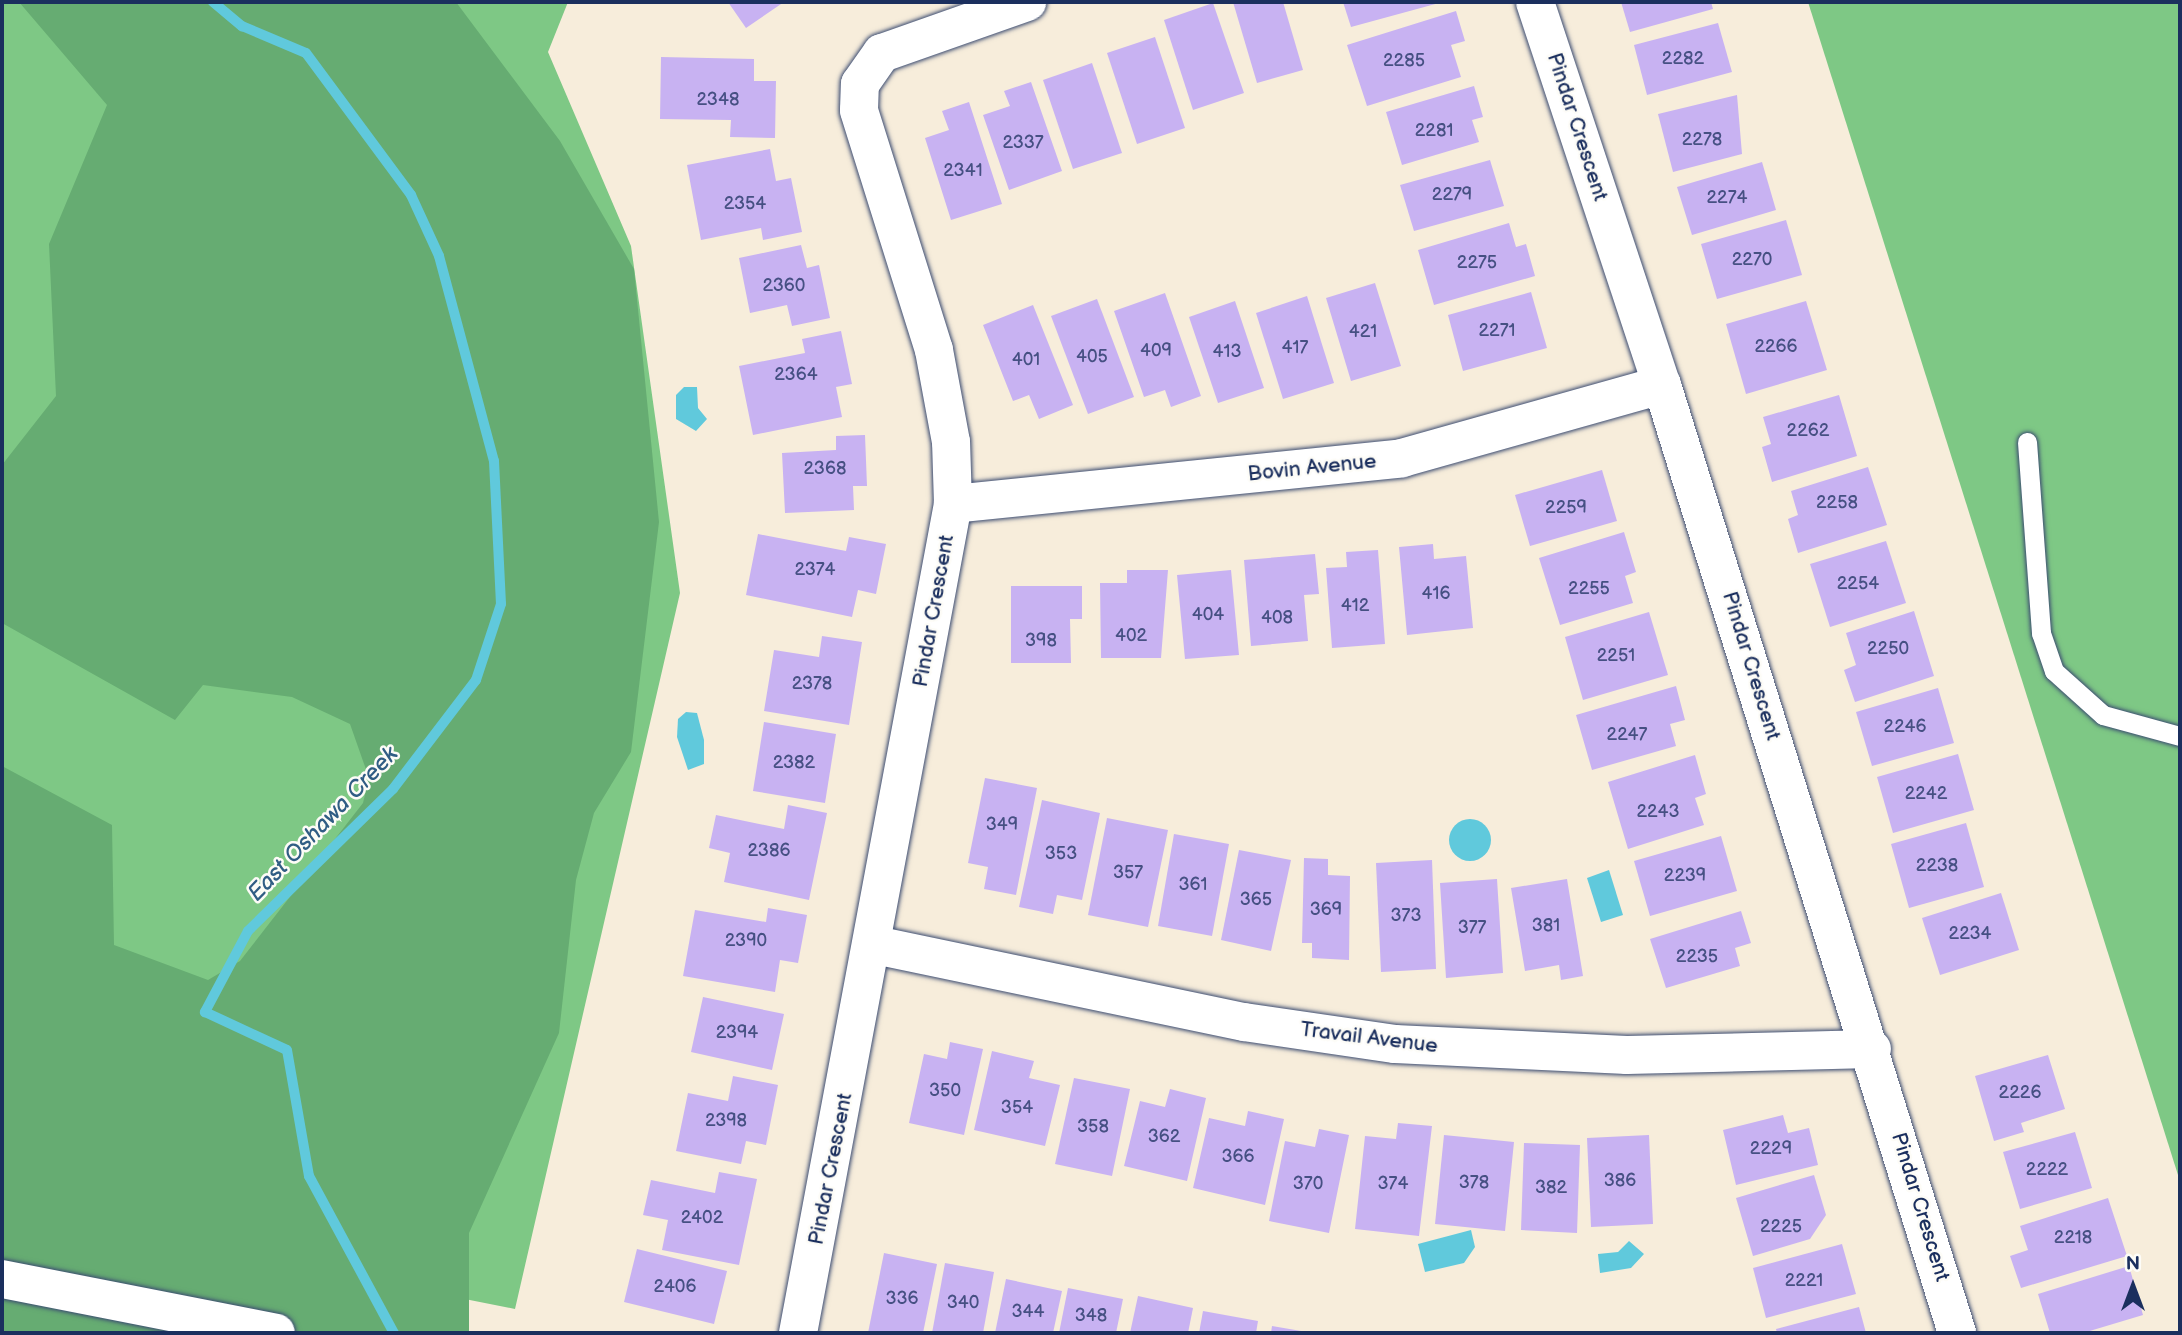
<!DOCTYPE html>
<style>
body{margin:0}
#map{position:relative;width:2182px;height:1335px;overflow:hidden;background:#f7eddb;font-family:"Balsamiq Sans",sans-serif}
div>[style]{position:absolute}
.green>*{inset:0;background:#7ec885}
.forest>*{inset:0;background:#66ac72}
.water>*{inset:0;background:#60c9dc}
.round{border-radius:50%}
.stream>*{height:10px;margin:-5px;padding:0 5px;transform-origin:5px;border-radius:5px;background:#60c9dc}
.building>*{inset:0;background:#c8b2f2}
.roads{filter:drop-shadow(0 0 2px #3c4c71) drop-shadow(0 0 2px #3c4c71)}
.service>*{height:19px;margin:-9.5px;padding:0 9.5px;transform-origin:9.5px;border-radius:9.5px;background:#fff}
.minor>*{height:38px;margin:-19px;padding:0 19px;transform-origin:19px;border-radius:19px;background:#fff}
.tertiary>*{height:38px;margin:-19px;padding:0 19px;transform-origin:19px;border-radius:19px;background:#fff}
span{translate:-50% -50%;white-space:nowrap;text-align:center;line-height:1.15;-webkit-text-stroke:5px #fdfcf7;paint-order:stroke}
.number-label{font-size:18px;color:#465083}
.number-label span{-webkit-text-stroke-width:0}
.street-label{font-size:21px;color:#1b2f5e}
.water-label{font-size:23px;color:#305d84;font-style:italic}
.frame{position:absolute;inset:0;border:4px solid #1b2f5e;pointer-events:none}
.north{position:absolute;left:2098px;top:1251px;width:70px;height:70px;-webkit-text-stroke:5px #fdfcf7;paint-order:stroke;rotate:0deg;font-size:19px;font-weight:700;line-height:28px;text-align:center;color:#1b2f5e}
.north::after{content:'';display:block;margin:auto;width:24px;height:32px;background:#1b2f5e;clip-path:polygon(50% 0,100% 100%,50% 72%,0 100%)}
</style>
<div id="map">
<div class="green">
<i style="clip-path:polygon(2px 2px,568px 2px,548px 52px,631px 246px,680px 593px,515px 1309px,2px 1207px)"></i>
<i style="clip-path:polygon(1808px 2px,2180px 2px,2178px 1175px)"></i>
</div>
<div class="forest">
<i style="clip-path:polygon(19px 2px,456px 2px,560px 141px,634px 269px,659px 522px,631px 752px,594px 813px,576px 880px,559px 1033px,469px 1233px,469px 1333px,2px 1333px,2px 766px,112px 825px,114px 945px,208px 980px,240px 961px,363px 803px,369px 778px,350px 724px,292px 697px,203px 685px,175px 720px,2px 623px,2px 465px,56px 396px,49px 244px,107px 105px)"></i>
</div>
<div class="water">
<i style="clip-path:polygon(684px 387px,697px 387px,698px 408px,707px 419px,696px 431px,676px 419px,676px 395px)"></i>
<i style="clip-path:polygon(686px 712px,697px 713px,704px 740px,704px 764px,688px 770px,677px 737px,678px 719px)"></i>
<i class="round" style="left:1449px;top:819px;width:42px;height:42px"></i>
<i style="clip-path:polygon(1609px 870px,1623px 915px,1601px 922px,1587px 878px)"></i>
<i style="clip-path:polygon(1471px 1230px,1475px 1247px,1464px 1263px,1425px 1272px,1418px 1244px)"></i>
<i style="clip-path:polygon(1629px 1241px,1644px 1254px,1631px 1268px,1600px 1273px,1598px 1254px,1618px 1252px)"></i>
</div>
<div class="stream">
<i style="left:213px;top:2px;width:38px;rotate:40deg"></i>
<i style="left:242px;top:26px;width:69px;rotate:22.9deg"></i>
<i style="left:306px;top:53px;width:177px;rotate:53.5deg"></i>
<i style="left:411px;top:195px;width:67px;rotate:65.3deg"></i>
<i style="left:439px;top:256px;width:212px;rotate:75deg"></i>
<i style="left:494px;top:461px;width:143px;rotate:87.2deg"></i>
<i style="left:501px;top:604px;width:80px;rotate:108.2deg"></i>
<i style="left:476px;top:680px;width:137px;rotate:127.3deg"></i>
<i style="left:393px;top:789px;width:203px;rotate:135.6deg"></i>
<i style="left:248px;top:931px;width:92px;rotate:118deg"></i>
<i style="left:205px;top:1012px;width:90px;rotate:24.9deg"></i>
<i style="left:287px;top:1050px;width:128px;rotate:80.1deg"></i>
<i style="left:309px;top:1176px;width:179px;rotate:61.6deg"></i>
</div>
<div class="building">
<i style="clip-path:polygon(728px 2px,784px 2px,746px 28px)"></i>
<i style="clip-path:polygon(1233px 2px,1283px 2px,1303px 70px,1257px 83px)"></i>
<i style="clip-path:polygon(1343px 2px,1439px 2px,1439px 3px,1351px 27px)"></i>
<i style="clip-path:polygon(1621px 2px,1711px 2px,1713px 9px,1630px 32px)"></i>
<i style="clip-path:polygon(1213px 3px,1244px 93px,1193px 110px,1164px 20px)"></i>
<i style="clip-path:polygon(1456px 11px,1465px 41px,1451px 45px,1461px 77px,1367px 106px,1347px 45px)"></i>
<i style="clip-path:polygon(1718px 23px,1732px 72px,1647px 95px,1634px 45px)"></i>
<i style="clip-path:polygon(1155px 37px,1185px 128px,1137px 144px,1107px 53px)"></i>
<i style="clip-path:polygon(661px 57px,754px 59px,754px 81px,776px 81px,775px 138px,730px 137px,731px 120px,660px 119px)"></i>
<i style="clip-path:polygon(1092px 63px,1122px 153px,1073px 169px,1043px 80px)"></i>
<i style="clip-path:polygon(1031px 82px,1062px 171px,1009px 190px,983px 115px,1010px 106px,1004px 91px)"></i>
<i style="clip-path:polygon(1474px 86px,1483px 117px,1472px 120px,1479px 142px,1402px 165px,1386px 112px)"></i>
<i style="clip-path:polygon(1737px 95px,1742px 154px,1673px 172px,1658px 114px)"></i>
<i style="clip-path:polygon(969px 102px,1002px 204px,951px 220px,925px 138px,949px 130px,942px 111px)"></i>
<i style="clip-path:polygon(770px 149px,776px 181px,791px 178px,802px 232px,763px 240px,761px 228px,701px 240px,687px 165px)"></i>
<i style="clip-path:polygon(1490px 160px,1504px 206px,1414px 231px,1400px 185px)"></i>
<i style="clip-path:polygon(1762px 162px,1776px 210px,1692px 235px,1677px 187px)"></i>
<i style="clip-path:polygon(1786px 220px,1802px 275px,1717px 299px,1701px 244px)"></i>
<i style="clip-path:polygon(1509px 223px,1516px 247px,1526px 244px,1535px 276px,1434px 305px,1418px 250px)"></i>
<i style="clip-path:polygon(801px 245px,807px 268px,819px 265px,830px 318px,792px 326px,787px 305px,750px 313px,739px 258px)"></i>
<i style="clip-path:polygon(1375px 283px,1401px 366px,1351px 381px,1326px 298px)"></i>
<i style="clip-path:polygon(1531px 292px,1547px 348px,1463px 371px,1448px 315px)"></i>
<i style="clip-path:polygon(1165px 293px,1201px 396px,1171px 407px,1165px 390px,1144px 397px,1114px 311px)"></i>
<i style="clip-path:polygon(1307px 296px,1334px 383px,1283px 399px,1256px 313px)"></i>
<i style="clip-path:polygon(1097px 299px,1134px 397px,1088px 414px,1051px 316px)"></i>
<i style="clip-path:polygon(1235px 301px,1264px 388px,1218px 403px,1189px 317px)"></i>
<i style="clip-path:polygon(1806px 301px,1827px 370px,1746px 394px,1726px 324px)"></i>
<i style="clip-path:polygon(1033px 305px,1073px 405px,1039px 419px,1029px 395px,1013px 401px,983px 325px)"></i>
<i style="clip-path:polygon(841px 331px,852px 384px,836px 387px,842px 417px,753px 435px,739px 366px,805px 353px,802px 339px)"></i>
<i style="clip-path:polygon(1839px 395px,1857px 456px,1772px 482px,1762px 447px,1771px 444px,1763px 417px)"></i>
<i style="clip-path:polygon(865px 435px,867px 486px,853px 486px,854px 510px,785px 513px,782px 453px,836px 450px,836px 436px)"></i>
<i style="clip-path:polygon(1868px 467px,1887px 525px,1798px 553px,1788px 519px,1798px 515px,1791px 491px)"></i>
<i style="clip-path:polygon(1602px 470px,1617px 521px,1530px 546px,1515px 495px)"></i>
<i style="clip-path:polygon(1624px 532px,1636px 572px,1625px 576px,1633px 603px,1560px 625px,1539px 558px)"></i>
<i style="clip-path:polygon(758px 534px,846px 551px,849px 537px,886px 544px,876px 594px,858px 590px,852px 617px,746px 595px)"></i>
<i style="clip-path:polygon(1886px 541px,1906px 603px,1830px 627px,1810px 564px)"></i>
<i style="clip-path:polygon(1433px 544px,1434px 559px,1466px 556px,1473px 628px,1407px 635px,1399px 547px)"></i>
<i style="clip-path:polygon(1378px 550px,1385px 644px,1332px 648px,1326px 568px,1347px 567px,1346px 552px)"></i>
<i style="clip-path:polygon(1315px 554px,1319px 594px,1304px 595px,1308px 641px,1251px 646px,1244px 560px)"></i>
<i style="clip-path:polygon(1127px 570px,1168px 570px,1161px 658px,1101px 658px,1100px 583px,1127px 583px)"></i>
<i style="clip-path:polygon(1231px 570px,1239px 655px,1185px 659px,1177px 575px)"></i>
<i style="clip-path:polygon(1011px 586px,1082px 586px,1082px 619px,1070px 619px,1071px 663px,1011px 663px)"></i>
<i style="clip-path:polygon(1914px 611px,1934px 676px,1855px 702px,1844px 670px,1856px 665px,1846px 633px)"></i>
<i style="clip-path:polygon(1649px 612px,1668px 675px,1583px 700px,1565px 637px)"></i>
<i style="clip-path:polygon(822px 636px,862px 642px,849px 725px,764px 711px,774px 650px,819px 657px)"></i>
<i style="clip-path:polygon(1676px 686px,1685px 720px,1670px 724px,1676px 746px,1592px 770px,1576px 715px)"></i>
<i style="clip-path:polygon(1938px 688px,1954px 743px,1872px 766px,1856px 712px)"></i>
<i style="clip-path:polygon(764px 722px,836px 734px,825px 803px,753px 791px)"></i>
<i style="clip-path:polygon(1958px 754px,1974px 810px,1893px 833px,1877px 777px)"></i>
<i style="clip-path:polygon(1695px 755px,1706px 794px,1695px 798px,1704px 825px,1628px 849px,1608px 782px)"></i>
<i style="clip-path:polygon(985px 778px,1037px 788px,1016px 895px,984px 889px,988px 867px,968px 863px)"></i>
<i style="clip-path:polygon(1042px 800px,1100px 813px,1082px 900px,1057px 895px,1053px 914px,1019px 907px)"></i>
<i style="clip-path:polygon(788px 805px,827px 813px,809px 900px,724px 882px,730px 853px,709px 848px,716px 815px,784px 829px)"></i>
<i style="clip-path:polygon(1107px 818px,1168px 830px,1148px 927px,1088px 915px)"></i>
<i style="clip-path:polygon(1966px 823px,1984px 887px,1909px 908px,1891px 844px)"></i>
<i style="clip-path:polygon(1174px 834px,1229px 844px,1212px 936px,1158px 926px)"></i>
<i style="clip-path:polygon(1721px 836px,1737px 891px,1650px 916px,1634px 861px)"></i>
<i style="clip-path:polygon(1239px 850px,1291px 860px,1271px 951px,1221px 940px)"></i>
<i style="clip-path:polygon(1304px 858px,1328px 859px,1328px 875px,1350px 876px,1349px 960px,1312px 958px,1312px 943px,1302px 943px)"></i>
<i style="clip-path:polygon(1432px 860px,1436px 969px,1381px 972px,1376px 863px)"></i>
<i style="clip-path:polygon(1497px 879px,1503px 973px,1446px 978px,1440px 883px)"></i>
<i style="clip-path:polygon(1567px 879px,1583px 976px,1561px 980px,1559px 965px,1525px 971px,1511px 888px)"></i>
<i style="clip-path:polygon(2001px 893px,2019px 950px,1940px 975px,1922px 918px)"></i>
<i style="clip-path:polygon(768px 908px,807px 915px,798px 963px,780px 960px,775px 992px,683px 976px,695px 910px,766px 922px)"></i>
<i style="clip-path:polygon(1741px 911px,1751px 943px,1735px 948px,1740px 966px,1666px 988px,1650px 939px)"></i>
<i style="clip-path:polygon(703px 997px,784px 1014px,772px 1070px,691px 1052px)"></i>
<i style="clip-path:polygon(950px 1042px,983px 1049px,964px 1135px,909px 1123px,924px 1054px,947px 1059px)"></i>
<i style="clip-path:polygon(992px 1051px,1034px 1061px,1029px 1078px,1060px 1085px,1045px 1146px,974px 1130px)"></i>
<i style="clip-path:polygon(2048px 1055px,2065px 1109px,2021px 1123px,2024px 1132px,1994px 1141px,1975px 1076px)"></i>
<i style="clip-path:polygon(733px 1076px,778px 1085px,766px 1145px,746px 1141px,741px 1164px,676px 1151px,688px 1093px,728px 1101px)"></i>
<i style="clip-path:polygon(1074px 1078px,1130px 1089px,1112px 1176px,1055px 1164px)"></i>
<i style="clip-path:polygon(1170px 1089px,1206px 1098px,1187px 1181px,1124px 1166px,1140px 1101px,1165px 1107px)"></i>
<i style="clip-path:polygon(1248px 1111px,1284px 1119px,1265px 1205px,1193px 1188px,1209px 1118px,1245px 1126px)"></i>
<i style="clip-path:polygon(1783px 1115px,1788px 1133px,1809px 1128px,1818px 1165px,1736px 1185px,1723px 1130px)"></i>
<i style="clip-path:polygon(1398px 1123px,1432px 1126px,1419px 1236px,1355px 1229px,1365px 1136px,1396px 1139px)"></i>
<i style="clip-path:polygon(1319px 1129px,1349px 1135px,1329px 1233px,1269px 1221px,1285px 1141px,1315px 1147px)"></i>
<i style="clip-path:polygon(2075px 1132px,2092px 1188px,2020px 1209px,2003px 1152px)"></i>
<i style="clip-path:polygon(1444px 1135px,1514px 1142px,1505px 1231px,1435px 1224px)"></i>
<i style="clip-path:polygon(1649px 1135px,1653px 1224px,1591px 1227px,1587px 1138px)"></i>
<i style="clip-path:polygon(1524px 1143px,1580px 1145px,1577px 1233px,1521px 1230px)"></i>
<i style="clip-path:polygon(719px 1172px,757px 1179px,739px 1265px,662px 1250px,668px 1220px,643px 1215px,651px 1180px,715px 1193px)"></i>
<i style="clip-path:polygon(1814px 1175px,1826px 1215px,1810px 1239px,1753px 1256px,1736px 1198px)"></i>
<i style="clip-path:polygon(2108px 1198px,2127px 1256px,2021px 1288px,2010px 1256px,2028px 1250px,2020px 1226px)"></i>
<i style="clip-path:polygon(1842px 1244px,1856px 1294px,1766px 1318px,1753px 1268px)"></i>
<i style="clip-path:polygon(637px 1249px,727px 1271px,714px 1324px,624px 1302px)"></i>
<i style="clip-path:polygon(884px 1253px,937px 1264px,923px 1333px,868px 1333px)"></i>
<i style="clip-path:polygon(945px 1263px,994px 1272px,983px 1333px,932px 1333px)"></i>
<i style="clip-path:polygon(2129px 1266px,2143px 1315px,2083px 1333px,2050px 1333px,2038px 1294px)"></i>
<i style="clip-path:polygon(1006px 1279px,1062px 1291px,1053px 1333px,995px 1333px)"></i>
<i style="clip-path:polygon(1068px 1288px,1123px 1299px,1116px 1333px,1059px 1333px)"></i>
<i style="clip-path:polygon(1138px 1296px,1193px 1308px,1188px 1333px,1130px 1333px)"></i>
<i style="clip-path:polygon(1859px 1307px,1866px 1333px,1777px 1333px,1776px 1329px)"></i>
<i style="clip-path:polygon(1203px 1311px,1258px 1321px,1256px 1333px,1199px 1333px)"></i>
<i style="clip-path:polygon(1272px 1326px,1307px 1332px,1307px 1333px,1271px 1333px)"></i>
</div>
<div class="roads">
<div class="service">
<i style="left:2027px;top:442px;width:192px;rotate:85.8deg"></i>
<i style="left:2041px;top:633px;width:40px;rotate:71.1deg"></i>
<i style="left:2054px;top:671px;width:66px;rotate:41.9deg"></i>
<i style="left:2103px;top:715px;width:80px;rotate:15.3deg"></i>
</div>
<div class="minor">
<i style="left:1535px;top:2px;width:404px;rotate:71.7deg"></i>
<i style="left:1662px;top:385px;width:993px;rotate:72.71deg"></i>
<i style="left:953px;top:504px;width:451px;rotate:-5.8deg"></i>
<i style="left:1402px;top:458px;width:270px;rotate:-15.7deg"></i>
<i style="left:875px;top:945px;width:377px;rotate:11.8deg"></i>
<i style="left:1244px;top:1022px;width:153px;rotate:8.3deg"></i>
<i style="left:1395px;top:1044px;width:232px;rotate:2.7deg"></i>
<i style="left:1627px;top:1055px;width:245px;rotate:-1.4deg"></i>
<i style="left:798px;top:1333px;width:843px;rotate:-79.41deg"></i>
<i style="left:953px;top:504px;width:62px;rotate:-91.8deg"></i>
<i style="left:951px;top:442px;width:94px;rotate:-100.5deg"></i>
<i style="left:934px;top:350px;width:251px;rotate:-107.4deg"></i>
<i style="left:859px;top:110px;width:26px;rotate:-88deg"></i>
<i style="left:860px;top:84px;width:38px;rotate:-55deg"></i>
<i style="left:882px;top:53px;width:154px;rotate:-19.4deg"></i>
</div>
<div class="tertiary">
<i style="left:2px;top:1279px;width:279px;rotate:11.1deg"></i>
</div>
</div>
<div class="number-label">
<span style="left:1683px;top:59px">2282</span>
<span style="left:1404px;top:61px">2285</span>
<span style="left:718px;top:100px">2348</span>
<span style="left:1434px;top:131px">2281</span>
<span style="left:1702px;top:140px">2278</span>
<span style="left:1023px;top:143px">2337</span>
<span style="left:963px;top:171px">2341</span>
<span style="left:1452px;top:195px">2279</span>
<span style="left:1727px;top:198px">2274</span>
<span style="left:745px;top:204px">2354</span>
<span style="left:1752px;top:260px">2270</span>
<span style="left:1477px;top:263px">2275</span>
<span style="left:784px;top:286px">2360</span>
<span style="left:1497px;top:331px">2271</span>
<span style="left:1363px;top:332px">421</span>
<span style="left:1776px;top:347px">2266</span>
<span style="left:1295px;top:348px">417</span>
<span style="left:1156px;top:351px">409</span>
<span style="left:1227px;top:352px">413</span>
<span style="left:1092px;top:357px">405</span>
<span style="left:1026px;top:360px">401</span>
<span style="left:796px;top:375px">2364</span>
<span style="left:1808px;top:431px">2262</span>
<span style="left:825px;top:469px">2368</span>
<span style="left:1837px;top:503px">2258</span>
<span style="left:1566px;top:508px">2259</span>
<span style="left:815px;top:570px">2374</span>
<span style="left:1858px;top:584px">2254</span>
<span style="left:1589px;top:589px">2255</span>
<span style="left:1436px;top:594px">416</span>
<span style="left:1355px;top:606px">412</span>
<span style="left:1208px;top:615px">404</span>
<span style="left:1277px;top:618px">408</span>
<span style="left:1131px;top:636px">402</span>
<span style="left:1041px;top:641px">398</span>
<span style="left:1888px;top:649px">2250</span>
<span style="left:1616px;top:656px">2251</span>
<span style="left:812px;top:684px">2378</span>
<span style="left:1905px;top:727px">2246</span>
<span style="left:1627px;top:735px">2247</span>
<span style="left:794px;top:763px">2382</span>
<span style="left:1926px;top:794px">2242</span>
<span style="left:1658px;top:812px">2243</span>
<span style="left:1002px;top:825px">349</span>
<span style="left:769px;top:851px">2386</span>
<span style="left:1061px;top:854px">353</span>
<span style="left:1937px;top:866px">2238</span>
<span style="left:1128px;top:873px">357</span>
<span style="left:1685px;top:876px">2239</span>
<span style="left:1193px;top:885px">361</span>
<span style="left:1256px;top:900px">365</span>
<span style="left:1326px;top:910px">369</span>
<span style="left:1406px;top:916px">373</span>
<span style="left:1546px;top:926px">381</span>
<span style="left:1472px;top:928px">377</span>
<span style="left:1970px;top:934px">2234</span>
<span style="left:746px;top:941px">2390</span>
<span style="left:1697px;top:957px">2235</span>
<span style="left:737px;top:1033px">2394</span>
<span style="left:945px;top:1091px">350</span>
<span style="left:2020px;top:1093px">2226</span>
<span style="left:1017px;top:1108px">354</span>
<span style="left:726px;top:1121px">2398</span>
<span style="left:1093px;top:1127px">358</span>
<span style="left:1164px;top:1137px">362</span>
<span style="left:1771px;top:1149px">2229</span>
<span style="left:1238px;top:1157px">366</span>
<span style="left:2047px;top:1170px">2222</span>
<span style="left:1620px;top:1181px">386</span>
<span style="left:1474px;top:1183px">378</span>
<span style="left:1308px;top:1184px">370</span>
<span style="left:1393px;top:1184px">374</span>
<span style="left:1551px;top:1188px">382</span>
<span style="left:702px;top:1218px">2402</span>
<span style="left:1781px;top:1227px">2225</span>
<span style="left:2073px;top:1238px">2218</span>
<span style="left:1804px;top:1281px">2221</span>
<span style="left:675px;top:1287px">2406</span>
<span style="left:902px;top:1299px">336</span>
<span style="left:963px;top:1303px">340</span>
<span style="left:1028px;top:1312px">344</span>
<span style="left:1091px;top:1316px">348</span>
</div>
<div class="street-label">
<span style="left:1577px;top:127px;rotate:72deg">Pindar Crescent</span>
<span style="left:1312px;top:468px;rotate:-6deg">Bovin Avenue</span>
<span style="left:934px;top:611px;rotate:-80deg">Pindar Crescent</span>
<span style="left:1751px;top:666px;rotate:73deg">Pindar Crescent</span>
<span style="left:1369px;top:1038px;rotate:7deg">Travail Avenue</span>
<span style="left:831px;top:1169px;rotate:-79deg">Pindar Crescent</span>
<span style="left:1920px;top:1207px;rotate:73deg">Pindar Crescent</span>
</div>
<div class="water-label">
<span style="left:323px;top:824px;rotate:-46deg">East Oshawa Creek</span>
</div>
<div class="frame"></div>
<div class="north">N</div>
</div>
